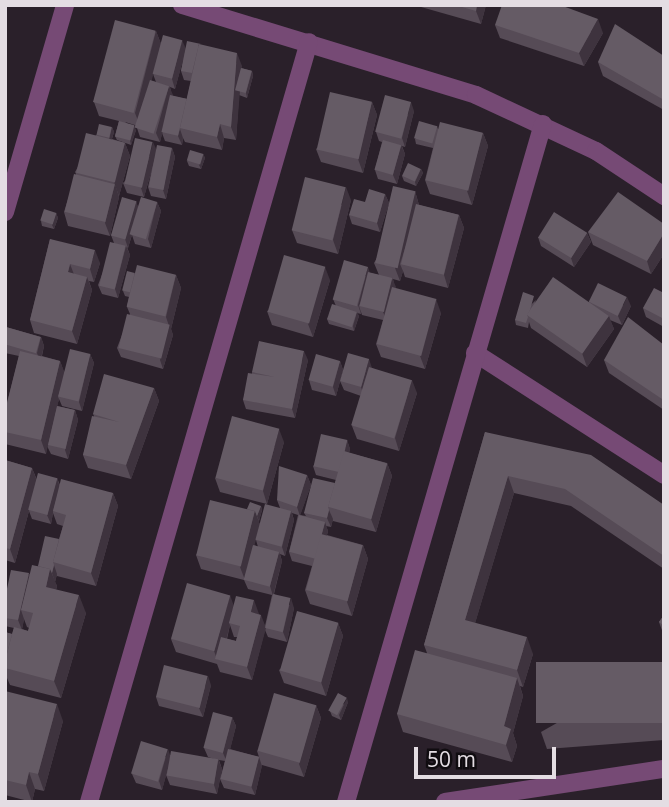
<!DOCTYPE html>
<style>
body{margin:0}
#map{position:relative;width:669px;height:807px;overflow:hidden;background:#2a202a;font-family:"Open Sans",sans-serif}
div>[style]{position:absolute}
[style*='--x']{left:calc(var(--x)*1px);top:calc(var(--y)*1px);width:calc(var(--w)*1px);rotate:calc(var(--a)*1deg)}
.minor>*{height:18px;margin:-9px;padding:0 9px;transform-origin:9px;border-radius:9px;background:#764a75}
.wall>*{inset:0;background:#564b56}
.shaded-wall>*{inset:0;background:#3e333e}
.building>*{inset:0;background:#655b65;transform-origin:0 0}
span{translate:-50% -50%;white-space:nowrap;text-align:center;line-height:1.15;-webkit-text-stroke:5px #100c10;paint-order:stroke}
.frame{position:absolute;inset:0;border:7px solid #e4dde3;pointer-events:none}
.scale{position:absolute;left:414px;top:747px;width:142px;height:32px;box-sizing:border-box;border:4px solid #e4dde3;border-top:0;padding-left:9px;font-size:21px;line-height:24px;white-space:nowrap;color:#e4dde3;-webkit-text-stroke:5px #100c10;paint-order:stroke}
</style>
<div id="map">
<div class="minor">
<div style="--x:182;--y:5;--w:307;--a:17"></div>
<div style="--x:476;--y:95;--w:132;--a:25"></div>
<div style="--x:596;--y:151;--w:82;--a:33.5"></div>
<div style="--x:5;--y:212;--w:216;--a:-73.8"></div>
<div style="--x:475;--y:353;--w:225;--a:32.8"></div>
<div style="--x:89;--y:802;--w:791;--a:-73.86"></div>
<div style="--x:346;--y:802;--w:706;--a:-73.8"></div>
<div style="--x:445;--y:802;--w:221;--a:-8.6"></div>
</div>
<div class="wall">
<div style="clip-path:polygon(414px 5px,486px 5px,481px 24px)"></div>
<div style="clip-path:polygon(495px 25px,603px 33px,584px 66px,500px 38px)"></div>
<div style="clip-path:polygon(evenodd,156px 31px,161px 44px,151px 81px,156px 82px,153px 74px,186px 49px,201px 45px,242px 66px,241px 68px,252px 71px,253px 76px,247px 98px,239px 95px,236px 140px,224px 138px,222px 150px,185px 142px,183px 138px,182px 145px,165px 141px,162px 133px,160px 142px,140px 137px,137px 128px,138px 126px,125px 122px,136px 130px,131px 145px,117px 140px,115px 136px,119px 121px,99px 116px,94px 102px,156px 31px,185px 52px,181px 71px,184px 80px,191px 81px,187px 99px,172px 96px,170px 87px,175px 89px,185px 52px)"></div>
<div style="clip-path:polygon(664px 56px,664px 110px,603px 76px,598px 62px)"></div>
<div style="clip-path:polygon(372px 102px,377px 115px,363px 173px,321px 162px,316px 149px)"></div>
<div style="clip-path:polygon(414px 111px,405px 147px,402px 146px,405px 154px,397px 184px,378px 179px,375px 170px,382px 142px,379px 141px,376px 132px)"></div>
<div style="clip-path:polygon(437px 126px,438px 129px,483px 133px,488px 146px,472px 205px,430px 194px,425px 180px,433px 148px,416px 144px,415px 139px)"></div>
<div style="clip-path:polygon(112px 127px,114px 132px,112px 139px,125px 143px,130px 156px,119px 196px,119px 197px,110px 236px,68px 226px,64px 212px,76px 174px,75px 172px,96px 135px)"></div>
<div style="clip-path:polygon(172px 148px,175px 157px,166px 199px,151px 196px,148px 187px,152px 169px,144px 197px,127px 193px,123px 183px,156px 150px)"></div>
<div style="clip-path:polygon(203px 154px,205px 158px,201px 169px,189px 166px,187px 161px)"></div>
<div style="clip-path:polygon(421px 169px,423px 173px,416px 186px,404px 181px,402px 176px)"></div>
<div style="clip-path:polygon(415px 191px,419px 205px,459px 215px,464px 228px,448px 288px,405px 277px,403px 271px,400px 281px,393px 279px,395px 288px,441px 313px,425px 369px,381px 357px,376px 344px,383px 320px,362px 315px,361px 312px,361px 314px,357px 313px,359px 316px,354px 331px,329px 324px,327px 319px,336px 306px,333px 299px,370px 273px,379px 275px,374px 263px)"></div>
<div style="clip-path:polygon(385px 194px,389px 203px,380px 232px,352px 224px,349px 215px,365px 202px)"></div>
<div style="clip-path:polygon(351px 200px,338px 254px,297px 243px,292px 230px)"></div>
<div style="clip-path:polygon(136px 201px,138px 208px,157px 202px,161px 211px,151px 248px,135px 244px,132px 235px,128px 248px,127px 247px,130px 255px,118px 298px,102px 294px,98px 285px,114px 243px,111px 235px)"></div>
<div style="clip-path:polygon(56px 213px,58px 218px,54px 229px,42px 226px,41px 221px)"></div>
<div style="clip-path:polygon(664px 224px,664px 254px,651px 274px,593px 245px,588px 232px)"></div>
<div style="clip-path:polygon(587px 233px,591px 242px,574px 267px,541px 246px,538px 237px)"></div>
<div style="clip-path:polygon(50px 239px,100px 263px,94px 282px,89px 281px,92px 290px,77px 344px,34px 333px,30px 320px)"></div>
<div style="clip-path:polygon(135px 273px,176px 275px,181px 288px,171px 329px,173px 335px,163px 369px,121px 357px,117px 348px,130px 314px,127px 307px,129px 297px,125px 296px,123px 291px)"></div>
<div style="clip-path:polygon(330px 280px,313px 337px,272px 325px,267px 311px)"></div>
<div style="clip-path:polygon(664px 293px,664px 327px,646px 317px,643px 308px)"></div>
<div style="clip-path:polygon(536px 300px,535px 303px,590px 302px,631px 306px,622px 325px,610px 320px,614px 329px,587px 367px,531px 328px,529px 322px,528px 328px,516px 325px,515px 320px)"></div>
<div style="clip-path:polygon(6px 327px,41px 337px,44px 346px,42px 356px,60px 361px,64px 372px,90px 354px,94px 363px,82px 411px,62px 406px,59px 399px,57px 406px,75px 410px,78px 420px,68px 459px,51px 454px,47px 446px,46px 454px,5px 444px,5px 411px,19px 356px,5px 353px)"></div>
<div style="clip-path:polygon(664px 345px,664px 410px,609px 373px,604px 360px)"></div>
<div style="clip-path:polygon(308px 360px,295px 418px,246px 409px,243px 400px,252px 374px,252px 372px)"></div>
<div style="clip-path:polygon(340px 361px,343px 370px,336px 396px,312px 390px,309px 380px)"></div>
<div style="clip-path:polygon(372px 368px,417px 393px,399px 451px,357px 439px,352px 426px,361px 396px,344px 390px,340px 381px)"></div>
<div style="clip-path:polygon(154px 388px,159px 401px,131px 479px,88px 468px,83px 455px,94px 416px,93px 414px)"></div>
<div style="clip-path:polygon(485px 432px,664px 505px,664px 569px,571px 506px,514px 493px,475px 623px,533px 654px,523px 687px,520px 686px,523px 696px,513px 733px,517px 746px,512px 762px,403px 732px,397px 714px,427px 653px,424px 645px)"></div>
<div style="clip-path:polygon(evenodd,347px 440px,350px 449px,349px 453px,387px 463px,392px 476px,376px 532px,333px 521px,333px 519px,331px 527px,326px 526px,328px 531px,327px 535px,363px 545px,368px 559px,352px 616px,310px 604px,305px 590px,312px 566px,292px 561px,289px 552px,298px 515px,292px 513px,294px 520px,285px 556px,280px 554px,282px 561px,274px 594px,294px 608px,287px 642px,268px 637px,265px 630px,252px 680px,220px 672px,217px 664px,176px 652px,171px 639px,234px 606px,259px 614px,265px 626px,272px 595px,248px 589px,244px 580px,201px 569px,196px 555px,247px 509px,261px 506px,262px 510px,259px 521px,258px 520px,260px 525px,254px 545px,258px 547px,256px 540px,280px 508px,277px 500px,307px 475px,311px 485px,300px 515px,306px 516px,304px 513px,335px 483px,336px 480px,316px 475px,313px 466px,347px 440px,230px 625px,234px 637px,237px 637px,236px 641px,227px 639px,230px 625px)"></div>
<div style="clip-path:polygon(284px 442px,267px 504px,220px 492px,215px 478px)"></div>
<div style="clip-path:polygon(evenodd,5px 460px,32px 468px,37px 480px,57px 478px,60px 485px,113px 493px,118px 506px,96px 586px,57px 576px,57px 574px,55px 582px,57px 586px,56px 590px,86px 613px,61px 698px,10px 685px,7px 678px,5px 683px,5px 632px,12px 634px,14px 628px,5px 626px,5px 598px,38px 566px,59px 539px,63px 526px,57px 524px,53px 513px,51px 524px,32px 519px,29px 511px,15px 563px,5px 560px,5px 460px,24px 619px,27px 627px,29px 628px,28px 631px,22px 629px,24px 619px)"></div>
<div style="clip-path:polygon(664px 615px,664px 636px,659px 622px)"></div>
<div style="clip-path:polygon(338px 623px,343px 636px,326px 696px,284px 683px,279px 670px)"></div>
<div style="clip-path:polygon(664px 662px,664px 740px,547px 749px,541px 732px)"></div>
<div style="clip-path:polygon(211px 685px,203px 717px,159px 706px,156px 697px)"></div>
<div style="clip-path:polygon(5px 691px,63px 721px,44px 791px,35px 789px,32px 802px,5px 795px)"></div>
<div style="clip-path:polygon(348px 702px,341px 720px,332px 716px,330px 711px)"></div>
<div style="clip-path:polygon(316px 705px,321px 718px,304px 777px,262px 765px,255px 795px,224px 788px,220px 779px,225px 761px,219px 760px,222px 769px,217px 794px,170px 785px,166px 775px,162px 790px,136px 783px,132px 774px,170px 755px,214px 759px,208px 757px,204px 748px,232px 717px,236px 726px,230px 749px,259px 757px,257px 751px)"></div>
</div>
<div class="shaded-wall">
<div style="clip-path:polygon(477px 5px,486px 5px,481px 24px,476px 11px)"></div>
<div style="clip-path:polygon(598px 19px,603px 33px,584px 66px,579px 53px)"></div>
<div style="clip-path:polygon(156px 31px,161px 44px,140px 126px,135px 113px)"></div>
<div style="clip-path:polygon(182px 40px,186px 49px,175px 89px,172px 79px)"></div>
<div style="clip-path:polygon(237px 53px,242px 66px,236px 140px,231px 127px)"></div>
<div style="clip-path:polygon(252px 71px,253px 76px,247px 98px,246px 93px)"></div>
<div style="clip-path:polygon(169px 86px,173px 95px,160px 142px,156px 133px)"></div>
<div style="clip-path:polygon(372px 102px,377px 115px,363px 173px,358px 159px)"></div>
<div style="clip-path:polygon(411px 102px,414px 111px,405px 147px,402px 138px)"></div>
<div style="clip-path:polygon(220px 124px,224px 138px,222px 150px,217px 137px)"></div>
<div style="clip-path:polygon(134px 125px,136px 130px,131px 145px,130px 140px)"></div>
<div style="clip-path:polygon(112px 127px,114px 132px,110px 145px,109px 140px)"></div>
<div style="clip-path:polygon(180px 129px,183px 138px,182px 145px,178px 136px)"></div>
<div style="clip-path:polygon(483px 133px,488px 146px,472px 205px,467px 191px)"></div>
<div style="clip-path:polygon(153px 142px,157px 151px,144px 197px,141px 188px)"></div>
<div style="clip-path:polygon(125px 143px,130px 156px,119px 196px,114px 182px)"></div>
<div style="clip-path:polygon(401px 145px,405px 154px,397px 184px,393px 175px)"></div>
<div style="clip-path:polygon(172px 148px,175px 157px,166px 199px,163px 190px)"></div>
<div style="clip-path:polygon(203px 154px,205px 158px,201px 169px,199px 165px)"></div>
<div style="clip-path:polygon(421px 169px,423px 173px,416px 186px,415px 182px)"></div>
<div style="clip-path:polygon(115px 184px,119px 197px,110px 236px,105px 223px)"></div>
<div style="clip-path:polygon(346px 187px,351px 200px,338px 254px,333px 240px)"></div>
<div style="clip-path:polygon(415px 191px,419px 205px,400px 264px,403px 271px,400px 281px,395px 268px)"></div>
<div style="clip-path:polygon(385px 194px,389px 203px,380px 232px,377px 223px)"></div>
<div style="clip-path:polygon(136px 201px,139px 210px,128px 248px,125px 239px)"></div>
<div style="clip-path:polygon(157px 202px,161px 211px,151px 248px,148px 239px)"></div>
<div style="clip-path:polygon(56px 213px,58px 218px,54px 229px,52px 225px)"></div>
<div style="clip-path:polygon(459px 215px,464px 228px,448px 288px,444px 275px)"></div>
<div style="clip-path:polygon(587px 233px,591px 242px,574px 267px,571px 258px)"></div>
<div style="clip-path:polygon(664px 233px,664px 254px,651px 274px,647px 261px)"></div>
<div style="clip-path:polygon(126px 246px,130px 255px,118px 298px,115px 289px)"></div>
<div style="clip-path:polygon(95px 250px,100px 263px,94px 282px,90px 269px)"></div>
<div style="clip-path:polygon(70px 264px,75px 277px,68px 272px)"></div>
<div style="clip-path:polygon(325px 267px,330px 280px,313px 337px,308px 324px)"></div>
<div style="clip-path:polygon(368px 267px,371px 276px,359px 306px,361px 312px,361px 314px,358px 305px)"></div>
<div style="clip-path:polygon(176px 275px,181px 288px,171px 329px,173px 335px,163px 369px,160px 360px,169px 326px,166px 317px)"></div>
<div style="clip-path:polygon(87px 277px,92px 290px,77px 344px,72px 331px)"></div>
<div style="clip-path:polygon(392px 278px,396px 287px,387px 321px,383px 312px)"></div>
<div style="clip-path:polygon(627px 297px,631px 306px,622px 325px,618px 316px)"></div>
<div style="clip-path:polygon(436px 299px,441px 313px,425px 369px,420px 356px)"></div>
<div style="clip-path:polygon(357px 312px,359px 316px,354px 331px,353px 326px)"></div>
<div style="clip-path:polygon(609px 316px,614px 329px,587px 367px,582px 353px)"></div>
<div style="clip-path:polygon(41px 337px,44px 346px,40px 362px,37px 353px)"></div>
<div style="clip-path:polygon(304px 351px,308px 360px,295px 418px,292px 409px)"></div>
<div style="clip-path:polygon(90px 354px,94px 363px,82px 411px,79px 402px)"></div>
<div style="clip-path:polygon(369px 359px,372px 368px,364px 396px,361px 387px)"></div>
<div style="clip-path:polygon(60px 361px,65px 374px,58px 397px,59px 399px,46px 454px,41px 440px)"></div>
<div style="clip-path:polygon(340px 361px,343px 370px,336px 396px,333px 387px)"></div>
<div style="clip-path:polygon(412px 380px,417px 393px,399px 451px,395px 438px)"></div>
<div style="clip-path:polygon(154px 388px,159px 401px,131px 479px,126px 465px)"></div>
<div style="clip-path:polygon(75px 410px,78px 420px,68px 459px,65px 450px)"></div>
<div style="clip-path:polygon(279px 429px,284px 442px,267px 504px,263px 491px)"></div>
<div style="clip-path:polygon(347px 440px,350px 449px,341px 482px,338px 472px)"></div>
<div style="clip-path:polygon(387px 463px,392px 476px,376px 532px,371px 519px)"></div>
<div style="clip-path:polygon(32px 468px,37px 481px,15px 563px,10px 549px)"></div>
<div style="clip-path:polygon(307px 475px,311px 485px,300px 516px,297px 507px)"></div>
<div style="clip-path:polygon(508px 476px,514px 493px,471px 637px,465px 620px)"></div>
<div style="clip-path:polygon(57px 478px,60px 487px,53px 511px,53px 513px,51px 524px,47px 515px)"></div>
<div style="clip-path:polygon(113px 493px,118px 506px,96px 586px,91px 573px)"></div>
<div style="clip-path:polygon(261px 506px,262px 510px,259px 521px,257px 516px)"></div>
<div style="clip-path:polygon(329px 510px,333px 519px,331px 527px,327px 518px)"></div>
<div style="clip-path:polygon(255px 511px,260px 525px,245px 580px,240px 567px)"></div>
<div style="clip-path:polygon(291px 511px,294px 520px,285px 556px,282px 547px)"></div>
<div style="clip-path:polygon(325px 522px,328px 531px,318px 568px,315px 559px)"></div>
<div style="clip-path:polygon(363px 545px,368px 559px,352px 616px,347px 602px)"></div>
<div style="clip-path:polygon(279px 552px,282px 561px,273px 596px,270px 586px)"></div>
<div style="clip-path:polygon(54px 565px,57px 574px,55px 582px,52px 573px)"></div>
<div style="clip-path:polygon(50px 569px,57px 586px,52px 604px,46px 587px)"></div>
<div style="clip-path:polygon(29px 573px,32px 582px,21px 610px,24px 619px,22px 630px,18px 620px)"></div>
<div style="clip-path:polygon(79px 595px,86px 613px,61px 698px,54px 681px)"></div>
<div style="clip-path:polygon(230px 595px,235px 609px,229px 623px,230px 625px,221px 660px,217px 659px,214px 651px)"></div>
<div style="clip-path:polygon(291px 598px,294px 608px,287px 642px,283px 632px)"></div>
<div style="clip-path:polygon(254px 600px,259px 614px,256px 625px,251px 612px)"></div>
<div style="clip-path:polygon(261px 615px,266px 628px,252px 680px,247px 667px)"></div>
<div style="clip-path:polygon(338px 623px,343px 636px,326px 696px,321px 682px)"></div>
<div style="clip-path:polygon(527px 637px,533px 654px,523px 687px,517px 670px)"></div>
<div style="clip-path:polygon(208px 676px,211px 685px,203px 717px,199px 708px)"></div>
<div style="clip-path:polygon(517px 678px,523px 696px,513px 733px,517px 746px,512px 762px,506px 745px,504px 726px)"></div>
<div style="clip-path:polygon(347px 698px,348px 702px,341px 720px,339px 715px)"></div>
<div style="clip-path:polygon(57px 704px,63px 721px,44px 791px,38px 774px)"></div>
<div style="clip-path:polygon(316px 705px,321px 718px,304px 777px,299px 764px)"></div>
<div style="clip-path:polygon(232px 717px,236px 726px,227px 762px,223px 753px)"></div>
<div style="clip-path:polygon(168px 749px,171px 758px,162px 790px,159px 781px)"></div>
<div style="clip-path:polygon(259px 757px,262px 766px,255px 795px,251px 786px)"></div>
<div style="clip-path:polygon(218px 759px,222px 769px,217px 794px,214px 785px)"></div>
<div style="clip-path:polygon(29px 772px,35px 789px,32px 802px,26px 785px)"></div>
</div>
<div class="building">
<div style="clip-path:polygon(455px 5px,477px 5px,476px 11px)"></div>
<div style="clip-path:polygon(502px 5px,560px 5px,598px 19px,579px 53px,495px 25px)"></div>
<div style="left:115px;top:20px;width:42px;height:85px;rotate:15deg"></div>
<div style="clip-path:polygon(615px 24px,664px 56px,664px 100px,598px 62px)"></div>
<div style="left:163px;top:35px;width:20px;height:40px;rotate:15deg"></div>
<div style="clip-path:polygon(187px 41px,201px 44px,199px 44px,192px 73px,181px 71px)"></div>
<div style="clip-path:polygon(199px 44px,237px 53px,231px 127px,220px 124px,217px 137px,180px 128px)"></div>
<div style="left:241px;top:68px;width:11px;height:23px;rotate:15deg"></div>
<div style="left:150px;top:80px;width:20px;height:50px;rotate:18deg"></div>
<div style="left:330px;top:92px;width:43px;height:59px;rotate:13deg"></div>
<div style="left:170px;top:95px;width:17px;height:38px;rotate:13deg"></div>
<div style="left:385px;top:95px;width:27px;height:38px;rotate:15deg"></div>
<div style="left:119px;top:121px;width:16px;height:16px;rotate:15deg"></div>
<div style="left:419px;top:121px;width:19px;height:18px;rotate:16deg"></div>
<div style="left:440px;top:122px;width:44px;height:60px;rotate:14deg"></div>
<div style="left:99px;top:124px;width:13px;height:11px;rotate:13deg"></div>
<div style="left:86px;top:133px;width:40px;height:41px;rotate:14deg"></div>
<div style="left:135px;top:138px;width:18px;height:47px;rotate:13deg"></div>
<div style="left:383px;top:140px;width:19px;height:31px;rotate:16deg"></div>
<div style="left:157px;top:145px;width:15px;height:43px;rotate:11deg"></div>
<div style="left:190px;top:150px;width:14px;height:11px;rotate:17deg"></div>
<div style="left:408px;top:163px;width:14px;height:14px;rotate:25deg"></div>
<div style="left:74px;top:174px;width:42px;height:39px;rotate:14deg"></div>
<div style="left:305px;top:177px;width:42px;height:55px;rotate:14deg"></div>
<div style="left:393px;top:186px;width:23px;height:79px;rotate:13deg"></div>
<div style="clip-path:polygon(369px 189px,385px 194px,377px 223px,349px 215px,354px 199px,365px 202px)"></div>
<div style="clip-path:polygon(618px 192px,664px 224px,664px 233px,647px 261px,588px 232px)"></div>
<div style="left:122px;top:197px;width:15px;height:40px;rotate:16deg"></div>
<div style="left:141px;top:197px;width:17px;height:39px;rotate:17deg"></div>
<div style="left:416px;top:204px;width:44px;height:62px;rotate:14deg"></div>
<div style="left:44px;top:209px;width:13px;height:12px;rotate:18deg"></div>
<div style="left:554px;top:212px;width:39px;height:30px;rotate:32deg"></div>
<div style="clip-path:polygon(50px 239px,95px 250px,90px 269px,70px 264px,68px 272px,87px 277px,72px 331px,30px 320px)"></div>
<div style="left:110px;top:242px;width:16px;height:45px;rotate:14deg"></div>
<div style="left:284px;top:255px;width:43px;height:59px;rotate:16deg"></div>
<div style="left:344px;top:260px;width:25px;height:41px;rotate:16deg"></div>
<div style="left:137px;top:265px;width:40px;height:43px;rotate:14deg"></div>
<div style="left:127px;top:271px;width:8px;height:20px;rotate:14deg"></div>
<div style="left:368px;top:272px;width:25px;height:35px;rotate:14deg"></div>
<div style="left:553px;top:277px;width:68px;height:46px;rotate:35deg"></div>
<div style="left:598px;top:283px;width:32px;height:21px;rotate:26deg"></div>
<div style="left:392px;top:287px;width:46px;height:59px;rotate:15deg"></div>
<div style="clip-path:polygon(654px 288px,664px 293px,664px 319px,643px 308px)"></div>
<div style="clip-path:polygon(523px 292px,534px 296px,530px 310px,527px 315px,528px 317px,526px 323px,515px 320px)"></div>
<div style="left:332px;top:304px;width:26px;height:16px;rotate:18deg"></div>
<div style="left:127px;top:314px;width:44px;height:35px;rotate:14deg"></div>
<div style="clip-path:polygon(628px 317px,664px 345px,664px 396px,662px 399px,604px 360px)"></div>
<div style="left:6px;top:327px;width:36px;height:17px;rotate:16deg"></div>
<div style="clip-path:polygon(259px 341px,304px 351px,292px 409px,243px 400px,248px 373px,275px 377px,252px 372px)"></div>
<div style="left:70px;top:349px;width:21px;height:49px;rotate:14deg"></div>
<div style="clip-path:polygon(20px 351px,60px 361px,41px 440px,5px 432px,5px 411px)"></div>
<div style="left:348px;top:353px;width:22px;height:29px;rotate:16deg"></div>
<div style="left:316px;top:354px;width:25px;height:27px;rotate:16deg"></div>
<div style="left:369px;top:367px;width:45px;height:61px;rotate:17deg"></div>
<div style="clip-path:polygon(104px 374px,154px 388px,126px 465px,83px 455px,92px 416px,119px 422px,93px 414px)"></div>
<div style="left:57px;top:406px;width:18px;height:40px;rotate:13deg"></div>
<div style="left:232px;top:416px;width:49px;height:64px;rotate:15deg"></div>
<div style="clip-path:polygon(485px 432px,591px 455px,664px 505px,664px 556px,565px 489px,508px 476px,465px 620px,527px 637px,517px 670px,424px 645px)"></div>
<div style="left:321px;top:434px;width:27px;height:33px;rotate:13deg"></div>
<div style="left:344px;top:451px;width:45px;height:58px;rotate:16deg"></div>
<div style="clip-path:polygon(5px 460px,32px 468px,10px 549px,5px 548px)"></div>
<div style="clip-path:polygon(279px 466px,307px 475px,297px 507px,277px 500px)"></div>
<div style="left:38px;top:473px;width:20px;height:38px;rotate:15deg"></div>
<div style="clip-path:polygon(313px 478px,335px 483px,328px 507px,329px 510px,327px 518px,304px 513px)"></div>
<div style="clip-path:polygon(61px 479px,113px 493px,91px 573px,53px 562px,66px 515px,53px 511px)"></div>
<div style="left:210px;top:500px;width:46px;height:57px;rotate:14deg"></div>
<div style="clip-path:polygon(250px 502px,261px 506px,257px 516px,255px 511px,247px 509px)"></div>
<div style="left:265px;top:504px;width:27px;height:37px;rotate:15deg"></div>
<div style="left:299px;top:515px;width:27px;height:38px;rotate:15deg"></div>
<div style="left:321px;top:534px;width:43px;height:58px;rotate:15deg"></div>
<div style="clip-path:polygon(45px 536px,59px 539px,53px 562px,54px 565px,52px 573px,50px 569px,38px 566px)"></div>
<div style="left:253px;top:545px;width:27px;height:36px;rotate:15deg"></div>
<div style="clip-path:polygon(32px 565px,50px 569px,46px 587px,79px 595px,54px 681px,5px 668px,5px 661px,14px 627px,28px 631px,33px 613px,21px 610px)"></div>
<div style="clip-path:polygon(11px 570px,29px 573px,18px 620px,5px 618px,5px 598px)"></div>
<div style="left:187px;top:583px;width:45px;height:58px;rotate:16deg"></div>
<div style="left:273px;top:594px;width:18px;height:35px;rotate:13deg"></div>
<div style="clip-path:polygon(236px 596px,254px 600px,251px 612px,261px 615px,247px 667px,215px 659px,221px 637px,236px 641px,240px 626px,229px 623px)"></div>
<div style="left:297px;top:611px;width:43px;height:62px;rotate:16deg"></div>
<div style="clip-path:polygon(664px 615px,664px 626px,659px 622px)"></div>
<div style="clip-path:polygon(5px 632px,12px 634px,5px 661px)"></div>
<div style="clip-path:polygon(415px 650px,517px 678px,504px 726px,511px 729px,506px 745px,397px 714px)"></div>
<div style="left:664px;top:662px;width:61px;height:128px;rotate:90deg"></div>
<div style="left:164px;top:665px;width:45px;height:33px;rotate:14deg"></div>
<div style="clip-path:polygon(5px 691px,57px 704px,38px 774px,29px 772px,26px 785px,5px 780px)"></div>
<div style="left:274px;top:693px;width:44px;height:60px;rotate:16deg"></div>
<div style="left:338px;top:693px;width:10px;height:20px;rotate:29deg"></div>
<div style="left:213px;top:712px;width:20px;height:37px;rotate:15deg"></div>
<div style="left:141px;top:741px;width:28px;height:34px;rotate:17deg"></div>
<div style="left:228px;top:749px;width:32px;height:31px;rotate:14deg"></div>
<div style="left:171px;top:751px;width:48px;height:25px;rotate:10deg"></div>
</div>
<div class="frame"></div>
<div class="scale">50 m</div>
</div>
